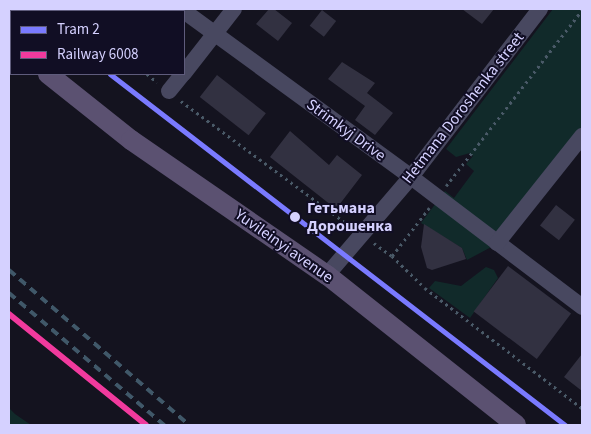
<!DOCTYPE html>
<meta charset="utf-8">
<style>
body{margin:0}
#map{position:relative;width:591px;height:434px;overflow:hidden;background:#14131f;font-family:"Source Sans 3",sans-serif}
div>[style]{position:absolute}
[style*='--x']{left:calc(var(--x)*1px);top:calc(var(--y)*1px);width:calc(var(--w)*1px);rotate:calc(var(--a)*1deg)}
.green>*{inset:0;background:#112a2a}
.building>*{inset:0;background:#323141;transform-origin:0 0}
.path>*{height:2.5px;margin-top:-1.25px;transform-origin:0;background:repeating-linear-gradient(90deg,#4a5a68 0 2.5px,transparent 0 6.5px)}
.minor>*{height:16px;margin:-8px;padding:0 8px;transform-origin:8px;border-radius:8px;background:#484860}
.major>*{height:20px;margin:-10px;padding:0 10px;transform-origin:10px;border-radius:10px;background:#5b5171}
.rail>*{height:4px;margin-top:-2px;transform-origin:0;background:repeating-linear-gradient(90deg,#405869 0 8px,transparent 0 14px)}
.rail-1>*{height:6px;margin:-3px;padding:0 3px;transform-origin:3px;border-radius:3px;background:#f13a9d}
.tram-1>*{height:5px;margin:-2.5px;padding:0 2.5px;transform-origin:2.5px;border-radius:2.5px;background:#7a7aff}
.dots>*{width:14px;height:14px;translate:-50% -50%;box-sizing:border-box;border:2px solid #110e24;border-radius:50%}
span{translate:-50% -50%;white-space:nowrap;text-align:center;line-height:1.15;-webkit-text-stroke:4px #110e24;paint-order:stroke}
.street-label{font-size:16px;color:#d5d1ff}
.stop-label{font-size:16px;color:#d5d1ff;font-weight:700}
.left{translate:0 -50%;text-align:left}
.frame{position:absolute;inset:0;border:10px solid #d5d1ff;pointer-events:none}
.legend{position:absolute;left:10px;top:10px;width:175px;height:65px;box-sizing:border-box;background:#110e24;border:1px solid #5f5c7c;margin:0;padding:6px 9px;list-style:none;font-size:15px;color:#d5d1ff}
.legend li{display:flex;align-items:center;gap:10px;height:25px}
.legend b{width:25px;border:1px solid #5f5c7c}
</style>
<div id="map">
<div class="green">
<div style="clip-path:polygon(553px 9px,582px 9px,582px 130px,495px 245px,467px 260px,462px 248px,421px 223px,445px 191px,454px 198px,474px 171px,466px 164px,473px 156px,470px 153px,456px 157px,446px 149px)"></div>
<div style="clip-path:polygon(486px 267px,494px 270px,498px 278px,470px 318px,429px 288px,435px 281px,461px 286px)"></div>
<div style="clip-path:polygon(9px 408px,15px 414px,31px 425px,9px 425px)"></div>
</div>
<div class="building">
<div style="clip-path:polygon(269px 9px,274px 9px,292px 23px,278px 41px,256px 24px)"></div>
<div style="clip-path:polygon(462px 9px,494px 9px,482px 24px)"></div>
<div style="left:322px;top:10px;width:18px;height:20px;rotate:38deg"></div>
<div style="clip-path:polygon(342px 62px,375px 83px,367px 93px,393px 113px,375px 135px,355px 120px,365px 106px,328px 79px)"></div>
<div style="left:217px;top:75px;width:62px;height:28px;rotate:38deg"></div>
<div style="clip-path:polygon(290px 131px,329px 165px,337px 155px,362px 175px,336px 209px,270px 157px)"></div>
<div style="left:556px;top:205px;width:24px;height:26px;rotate:38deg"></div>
<div style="clip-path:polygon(424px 224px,462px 248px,466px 259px,432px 270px,427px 268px,421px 247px)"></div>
<div style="left:508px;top:266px;width:79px;height:57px;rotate:37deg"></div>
<div style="clip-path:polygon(582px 354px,582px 391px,564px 377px)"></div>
</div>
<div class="path">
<div style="--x:64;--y:9;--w:4;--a:34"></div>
<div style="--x:147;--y:74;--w:13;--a:39"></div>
<div style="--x:181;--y:101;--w:210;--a:36.5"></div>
<div style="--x:446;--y:186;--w:222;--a:-52.3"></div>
<div style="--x:374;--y:243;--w:22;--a:36"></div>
<div style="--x:392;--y:256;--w:61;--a:-52.4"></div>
<div style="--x:392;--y:256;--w:46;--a:44.1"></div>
<div style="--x:425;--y:288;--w:198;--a:37.4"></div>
</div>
<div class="minor">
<div style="--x:181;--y:9;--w:285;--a:36.1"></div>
<div style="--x:411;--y:177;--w:215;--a:37.2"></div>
<div style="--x:184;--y:73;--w:81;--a:-52"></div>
<div style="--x:169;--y:91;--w:22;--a:-51"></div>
<div style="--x:497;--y:243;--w:137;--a:-51.5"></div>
<div style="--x:327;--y:275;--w:129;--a:-49.4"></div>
<div style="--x:411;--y:177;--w:212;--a:-52.5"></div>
</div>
<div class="major">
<div style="--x:9;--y:43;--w:3;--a:45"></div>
<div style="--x:48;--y:74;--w:106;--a:38.5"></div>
<div style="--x:131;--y:140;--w:238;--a:34.6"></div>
<div style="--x:327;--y:275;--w:241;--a:38.4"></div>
</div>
<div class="rail">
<div style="--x:9;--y:270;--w:238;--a:40.7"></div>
<div style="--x:9;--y:293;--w:204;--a:40.4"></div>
</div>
<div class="rail-1">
<div style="--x:9;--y:314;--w:176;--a:39"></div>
</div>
<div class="tram-1">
<div style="--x:110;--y:74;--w:575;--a:37.65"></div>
</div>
<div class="dots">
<div style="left:295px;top:217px;background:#d5d1ff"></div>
</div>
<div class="street-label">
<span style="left:463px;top:108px;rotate:-52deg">Hetmana Doroshenka street</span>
<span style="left:346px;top:130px;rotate:36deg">Strimkyj Drive</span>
<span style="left:284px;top:246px;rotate:35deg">Yuvileinyi avenue</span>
</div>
<div class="stop-label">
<span class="left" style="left:307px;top:217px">Гетьмана<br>Дорошенка</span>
</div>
<div class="frame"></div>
<ul class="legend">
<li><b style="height:6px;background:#7a7aff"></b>Tram 2</li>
<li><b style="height:6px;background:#f13a9d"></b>Railway 6008</li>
</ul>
</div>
